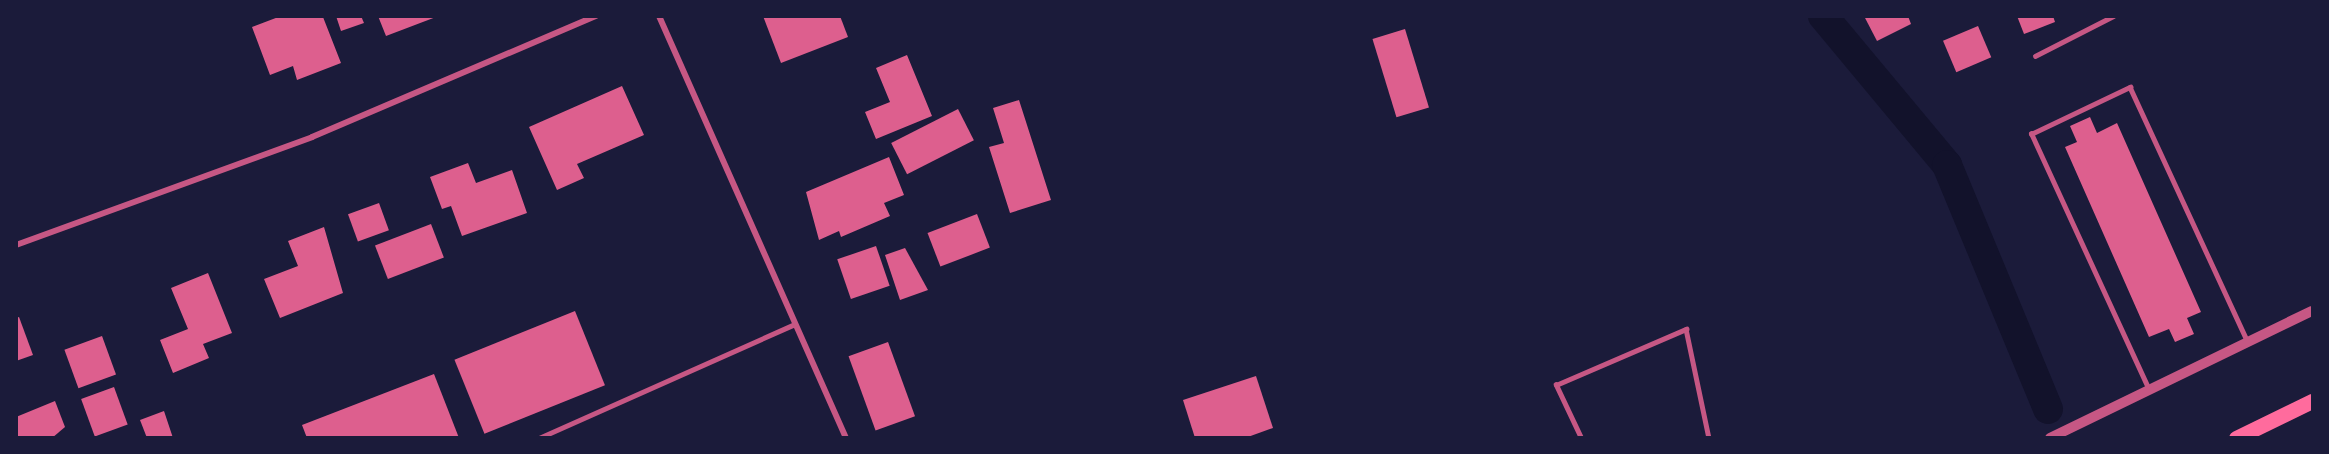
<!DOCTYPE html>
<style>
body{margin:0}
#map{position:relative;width:2329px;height:454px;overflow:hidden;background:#1b1b3a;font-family:"DejaVu Sans",sans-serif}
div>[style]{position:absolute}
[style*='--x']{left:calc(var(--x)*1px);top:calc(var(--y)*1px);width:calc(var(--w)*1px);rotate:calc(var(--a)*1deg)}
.canal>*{height:30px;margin:-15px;padding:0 15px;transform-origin:15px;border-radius:15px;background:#12122b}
.building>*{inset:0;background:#dd5f8e;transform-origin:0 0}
.service>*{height:4.5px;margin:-2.25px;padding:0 2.25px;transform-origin:2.25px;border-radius:2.25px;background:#c65784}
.minor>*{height:6px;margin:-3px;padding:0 3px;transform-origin:3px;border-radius:3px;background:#c65784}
.tertiary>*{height:10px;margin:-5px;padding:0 5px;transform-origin:5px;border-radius:5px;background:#c65784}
.primary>*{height:15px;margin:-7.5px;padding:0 7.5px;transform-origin:7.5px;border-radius:7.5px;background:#ff6b9d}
span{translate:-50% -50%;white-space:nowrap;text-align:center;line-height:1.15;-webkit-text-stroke:5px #1b1b3a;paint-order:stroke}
.frame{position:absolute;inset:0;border:18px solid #1b1b3a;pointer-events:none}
</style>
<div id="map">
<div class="canal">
<div style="--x:1823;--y:16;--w:194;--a:50.2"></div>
<div style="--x:1947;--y:165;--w:264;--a:67.5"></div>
</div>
<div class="building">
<div style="clip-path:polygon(281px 16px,323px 17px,341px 63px,297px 80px,293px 66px,270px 75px,252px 27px)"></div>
<div style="clip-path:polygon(336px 16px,361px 16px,364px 23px,341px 31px)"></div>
<div style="clip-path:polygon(378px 16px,436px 16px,436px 17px,386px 36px)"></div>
<div style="clip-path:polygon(763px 16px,840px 16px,848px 37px,781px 63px)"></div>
<div style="clip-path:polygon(1864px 16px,1908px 16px,1911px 24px,1877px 41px)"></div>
<div style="clip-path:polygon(2017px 16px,2053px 16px,2055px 22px,2024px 34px)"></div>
<div style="left:1978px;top:26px;width:34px;height:38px;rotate:67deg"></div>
<div style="left:1405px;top:29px;width:82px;height:34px;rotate:73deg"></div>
<div style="clip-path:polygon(907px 55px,932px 116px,876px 139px,865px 112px,890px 102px,876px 68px)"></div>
<div style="clip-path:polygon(622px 86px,644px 135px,577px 164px,584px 178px,557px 190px,529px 127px)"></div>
<div style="clip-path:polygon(1019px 100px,1051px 200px,1010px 213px,989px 147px,1004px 143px,993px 108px)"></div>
<div style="left:958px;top:109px;width:35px;height:75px;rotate:63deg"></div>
<div style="clip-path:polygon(2090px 117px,2097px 133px,2117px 123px,2201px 312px,2187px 318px,2194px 334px,2175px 342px,2169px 329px,2149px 337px,2065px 147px,2077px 142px,2070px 126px)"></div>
<div style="clip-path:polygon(889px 157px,904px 195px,884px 203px,890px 216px,841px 237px,839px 231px,819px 240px,806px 192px)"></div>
<div style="clip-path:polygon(468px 163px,476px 183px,512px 170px,527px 213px,462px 236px,451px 206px,442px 209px,430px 177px)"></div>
<div style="left:379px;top:203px;width:29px;height:33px;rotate:70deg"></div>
<div style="left:977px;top:214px;width:36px;height:53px;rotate:69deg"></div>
<div style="left:431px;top:224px;width:36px;height:60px;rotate:69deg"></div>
<div style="clip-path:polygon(324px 227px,343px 293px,280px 318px,264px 279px,298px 266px,288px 241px)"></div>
<div style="left:876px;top:246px;width:42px;height:41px;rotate:71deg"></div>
<div style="clip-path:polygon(905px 248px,928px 290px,900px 300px,885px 255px)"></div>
<div style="clip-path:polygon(208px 273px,232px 333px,203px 344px,209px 358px,173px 373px,160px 340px,188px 329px,171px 288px)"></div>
<div style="left:575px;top:311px;width:80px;height:130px;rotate:68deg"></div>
<div style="clip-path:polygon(19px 317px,33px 355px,16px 361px,16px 318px)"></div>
<div style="left:102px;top:336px;width:41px;height:40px;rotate:70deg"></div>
<div style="left:888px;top:342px;width:79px;height:42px;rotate:70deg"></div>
<div style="clip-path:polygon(434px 374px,459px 438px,307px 438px,302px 425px)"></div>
<div style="clip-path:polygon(1256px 376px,1273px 428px,1245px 438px,1195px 438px,1183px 400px)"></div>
<div style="left:114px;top:387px;width:40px;height:35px;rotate:70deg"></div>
<div style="clip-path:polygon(55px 401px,65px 427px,52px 438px,16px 438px,16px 417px)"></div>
<div style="clip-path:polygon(164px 411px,173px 438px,147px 438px,140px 420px)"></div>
</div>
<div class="service">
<div style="--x:2035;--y:56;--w:88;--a:-27.1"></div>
<div style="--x:2149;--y:390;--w:282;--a:-114.7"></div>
<div style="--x:2031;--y:134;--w:110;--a:-25.4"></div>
<div style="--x:2130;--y:87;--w:281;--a:65.2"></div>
<div style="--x:539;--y:438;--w:280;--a:-24"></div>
<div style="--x:1581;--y:438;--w:59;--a:-115.3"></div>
<div style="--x:1556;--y:385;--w:142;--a:-23.3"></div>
<div style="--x:1686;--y:329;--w:111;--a:78.1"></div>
</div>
<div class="minor">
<div style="--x:659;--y:16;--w:462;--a:66.1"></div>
<div style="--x:16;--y:245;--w:315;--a:-20"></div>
<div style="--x:312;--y:137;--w:309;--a:-23.1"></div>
</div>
<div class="tertiary">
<div style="--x:2050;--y:438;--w:291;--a:-25.9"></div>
</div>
<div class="primary">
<div style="--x:2236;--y:438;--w:85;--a:-26"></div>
</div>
<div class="frame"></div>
</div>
